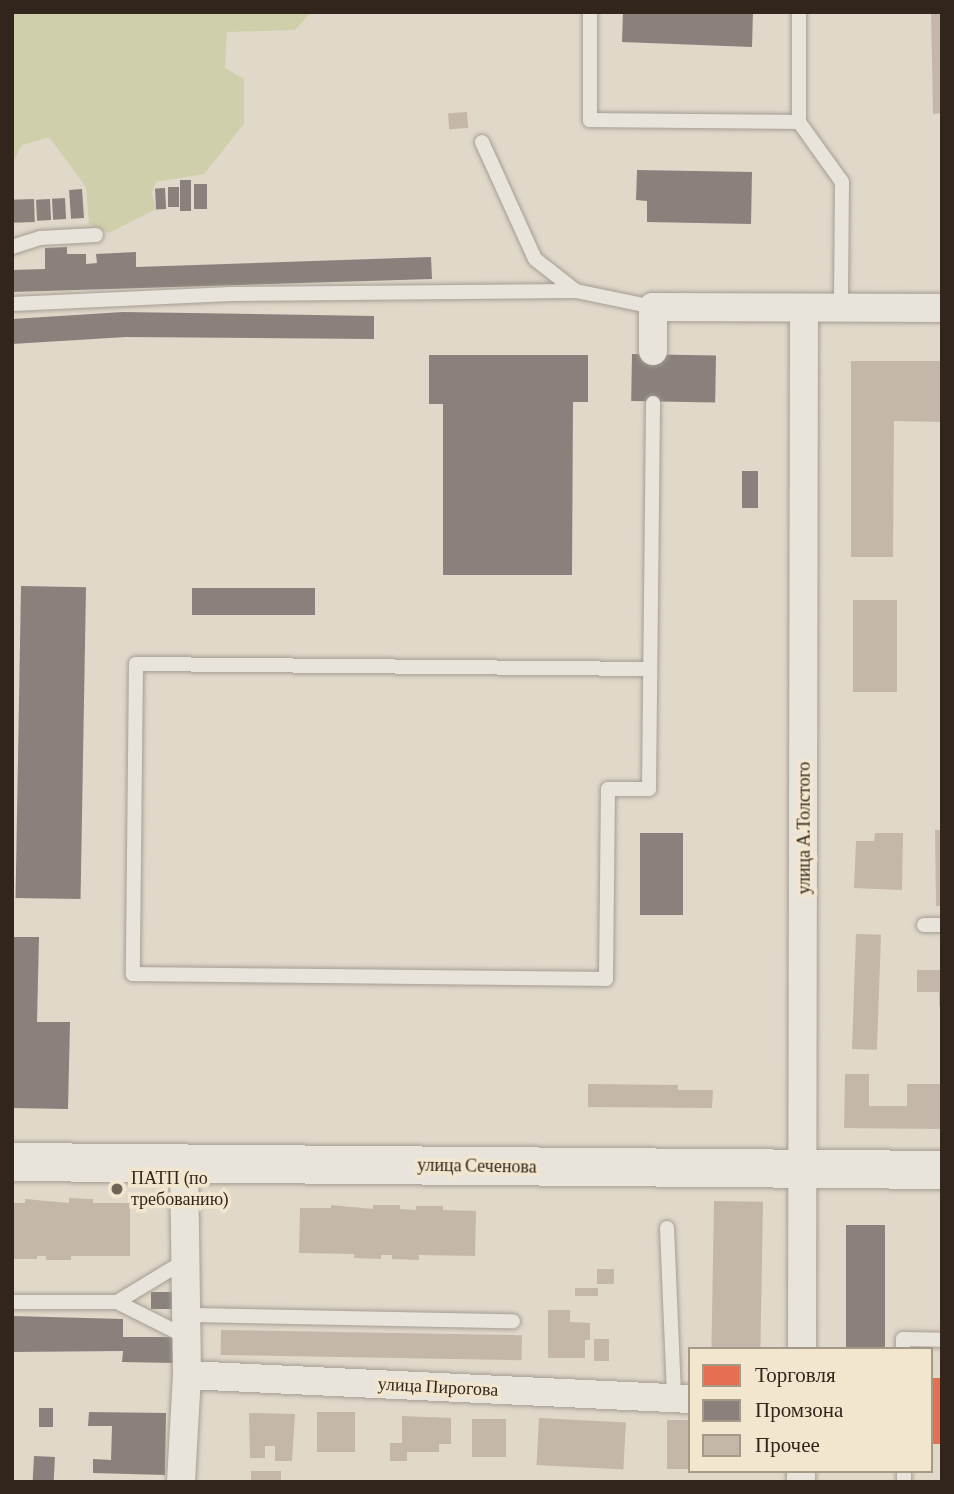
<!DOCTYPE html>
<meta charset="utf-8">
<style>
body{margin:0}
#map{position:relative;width:954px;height:1494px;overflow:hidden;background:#e0d8c9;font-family:"Crimson Pro",serif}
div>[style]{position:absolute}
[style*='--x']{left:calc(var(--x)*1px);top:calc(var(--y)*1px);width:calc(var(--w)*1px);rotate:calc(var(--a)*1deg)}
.green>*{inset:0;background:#d0cfac}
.shops>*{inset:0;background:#e76f51;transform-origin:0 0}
.industry>*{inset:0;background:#8a817c;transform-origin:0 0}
.building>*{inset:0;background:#c4b7aa;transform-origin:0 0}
.roads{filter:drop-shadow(0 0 2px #a59d93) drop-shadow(0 0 2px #a59d93)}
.lane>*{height:14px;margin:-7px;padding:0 7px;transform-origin:7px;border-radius:7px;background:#e8e4db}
.street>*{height:28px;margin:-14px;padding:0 14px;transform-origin:14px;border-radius:14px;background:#e8e4db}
.secondary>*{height:38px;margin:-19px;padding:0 19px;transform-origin:19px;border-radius:19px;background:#e8e4db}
.dots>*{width:19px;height:19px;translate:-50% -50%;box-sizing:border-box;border:4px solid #f2e6ce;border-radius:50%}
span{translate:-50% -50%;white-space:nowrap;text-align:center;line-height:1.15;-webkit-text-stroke:7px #f2e6ce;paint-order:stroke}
.street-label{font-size:18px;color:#32261c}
.poi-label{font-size:18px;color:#32261c}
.left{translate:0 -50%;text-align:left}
.frame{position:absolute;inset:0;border:14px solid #32261c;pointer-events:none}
.legend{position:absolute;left:688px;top:1347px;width:245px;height:126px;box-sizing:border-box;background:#f2e6ce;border:2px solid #a59987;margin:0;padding:9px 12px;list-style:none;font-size:21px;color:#32261c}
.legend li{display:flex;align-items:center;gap:14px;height:35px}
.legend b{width:35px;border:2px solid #a59987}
</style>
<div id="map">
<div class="green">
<div style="clip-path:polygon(12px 12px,311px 12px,295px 30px,227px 32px,225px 68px,244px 79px,244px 124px,204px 174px,156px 182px,152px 193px,156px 209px,109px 233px,89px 224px,86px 187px,49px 137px,22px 145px,12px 164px)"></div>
</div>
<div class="shops">
<div style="left:931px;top:1378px;width:11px;height:66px"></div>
</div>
<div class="industry">
<div style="clip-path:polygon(623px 12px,753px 12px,752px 47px,622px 42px)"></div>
<div style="clip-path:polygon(637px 170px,752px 172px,751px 224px,647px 222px,647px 201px,636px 200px)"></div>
<div style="left:180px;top:180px;width:11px;height:31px"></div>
<div style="left:194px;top:184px;width:13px;height:25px"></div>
<div style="left:179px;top:187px;width:20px;height:11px;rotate:90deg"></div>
<div style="left:165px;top:188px;width:21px;height:10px;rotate:87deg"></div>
<div style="left:82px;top:189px;width:29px;height:13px;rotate:86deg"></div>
<div style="left:65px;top:198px;width:21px;height:13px;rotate:87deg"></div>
<div style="left:34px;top:199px;width:23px;height:22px;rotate:88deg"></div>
<div style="left:50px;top:199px;width:21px;height:14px;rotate:87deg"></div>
<div style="clip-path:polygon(67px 247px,67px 254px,86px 254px,86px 264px,97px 263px,96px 254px,136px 252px,136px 267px,431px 257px,432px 279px,12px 292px,12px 270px,45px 269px,45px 248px)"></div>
<div style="clip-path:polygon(123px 312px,374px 316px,374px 339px,126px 337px,12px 344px,12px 319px)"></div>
<div style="left:632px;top:354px;width:84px;height:47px;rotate:1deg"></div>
<div style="clip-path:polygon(429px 355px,588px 355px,588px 402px,573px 402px,572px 575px,443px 575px,443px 404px,429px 404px)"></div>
<div style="left:742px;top:471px;width:16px;height:37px"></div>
<div style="left:21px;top:586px;width:65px;height:312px;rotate:1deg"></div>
<div style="left:192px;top:588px;width:123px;height:27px"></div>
<div style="left:640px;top:833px;width:43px;height:82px"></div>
<div style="clip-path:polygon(12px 937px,39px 937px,37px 1022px,70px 1022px,68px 1109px,12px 1108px)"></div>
<div style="left:846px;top:1225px;width:39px;height:124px"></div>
<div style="left:151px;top:1292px;width:21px;height:17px"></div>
<div style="clip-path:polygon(12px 1316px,123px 1319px,123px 1337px,175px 1337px,175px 1363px,122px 1362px,123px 1351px,12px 1352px)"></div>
<div style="left:39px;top:1408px;width:14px;height:19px"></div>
<div style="clip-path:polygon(89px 1412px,166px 1413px,165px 1475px,93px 1473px,93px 1459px,111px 1460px,112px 1426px,88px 1426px)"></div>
<div style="left:34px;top:1456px;width:21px;height:26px;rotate:3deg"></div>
</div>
<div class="building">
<div style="clip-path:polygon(931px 12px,942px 12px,942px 113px,933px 114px)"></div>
<div style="left:467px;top:112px;width:16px;height:19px;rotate:86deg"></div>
<div style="clip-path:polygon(851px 361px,942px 361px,942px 422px,894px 421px,893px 557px,851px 557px)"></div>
<div style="left:853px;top:600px;width:44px;height:92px"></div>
<div style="clip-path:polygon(935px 830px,942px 830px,942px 906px,936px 906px)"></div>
<div style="clip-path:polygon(875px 833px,903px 833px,902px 890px,854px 888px,856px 841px,874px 841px)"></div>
<div style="left:856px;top:934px;width:25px;height:115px;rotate:2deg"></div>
<div style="clip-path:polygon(917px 970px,942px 970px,942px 1006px,939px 1006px,939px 992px,917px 992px)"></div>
<div style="clip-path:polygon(845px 1074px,869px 1074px,869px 1106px,907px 1106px,907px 1084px,942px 1084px,942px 1129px,844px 1128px)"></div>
<div style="clip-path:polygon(588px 1084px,678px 1085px,678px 1090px,713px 1090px,712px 1108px,588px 1107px)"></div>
<div style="clip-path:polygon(69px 1198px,93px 1199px,93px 1203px,130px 1203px,130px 1256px,71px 1256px,71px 1260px,46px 1260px,46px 1256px,37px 1256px,37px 1259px,13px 1259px,12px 1203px,25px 1203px,25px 1199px,69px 1203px)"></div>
<div style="left:714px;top:1201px;width:49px;height:148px;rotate:1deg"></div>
<div style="clip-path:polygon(331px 1205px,373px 1209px,373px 1205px,400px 1205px,400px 1209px,416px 1210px,416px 1206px,443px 1206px,443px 1210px,476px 1211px,475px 1256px,419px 1255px,419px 1260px,392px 1259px,392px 1255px,381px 1255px,381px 1259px,354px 1258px,354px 1254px,299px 1253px,300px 1208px,331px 1208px)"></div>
<div style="left:597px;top:1269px;width:17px;height:15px"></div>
<div style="left:575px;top:1288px;width:23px;height:8px"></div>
<div style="clip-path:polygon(548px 1310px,570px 1310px,570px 1322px,590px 1323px,590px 1340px,585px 1340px,585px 1358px,548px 1358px)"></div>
<div style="left:221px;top:1330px;width:301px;height:25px;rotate:1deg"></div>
<div style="left:594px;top:1339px;width:15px;height:22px"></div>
<div style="left:317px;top:1412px;width:38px;height:40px"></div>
<div style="clip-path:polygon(249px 1413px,295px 1414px,292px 1461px,275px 1461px,275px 1446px,265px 1446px,265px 1458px,250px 1458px)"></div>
<div style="clip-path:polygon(402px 1416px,451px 1418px,451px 1444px,439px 1444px,439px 1452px,407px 1452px,407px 1461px,390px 1461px,390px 1443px,402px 1443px)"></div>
<div style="left:539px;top:1418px;width:87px;height:47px;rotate:3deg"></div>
<div style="left:506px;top:1419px;width:38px;height:34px;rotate:90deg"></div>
<div style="left:667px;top:1420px;width:23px;height:49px"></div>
<div style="left:251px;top:1471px;width:30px;height:10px"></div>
</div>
<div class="roads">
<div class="lane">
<div style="--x:590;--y:12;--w:108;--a:90"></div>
<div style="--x:590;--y:120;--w:209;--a:0.5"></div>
<div style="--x:799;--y:12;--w:110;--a:90"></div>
<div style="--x:799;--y:122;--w:74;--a:54.4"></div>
<div style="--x:842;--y:182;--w:126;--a:90.5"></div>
<div style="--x:482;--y:142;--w:128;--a:65.6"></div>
<div style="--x:535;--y:259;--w:52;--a:38"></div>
<div style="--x:12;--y:247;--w:29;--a:-18"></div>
<div style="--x:40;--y:238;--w:56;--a:-3.1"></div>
<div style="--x:12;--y:304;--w:219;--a:-2.6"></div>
<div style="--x:231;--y:294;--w:345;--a:-0.5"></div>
<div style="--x:576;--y:291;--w:79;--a:11.7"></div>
<div style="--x:650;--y:669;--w:514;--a:-179.44"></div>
<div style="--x:136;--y:664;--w:310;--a:90.6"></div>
<div style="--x:133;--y:974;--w:473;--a:0.6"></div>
<div style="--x:606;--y:979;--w:190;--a:-89.4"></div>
<div style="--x:608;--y:789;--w:41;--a:0"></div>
<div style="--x:649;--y:789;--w:386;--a:-89.4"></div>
<div style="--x:924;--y:925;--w:18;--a:0"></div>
<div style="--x:667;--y:1228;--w:170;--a:87.6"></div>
<div style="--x:12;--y:1302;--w:105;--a:0"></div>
<div style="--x:117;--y:1302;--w:81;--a:-31.3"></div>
<div style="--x:117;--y:1302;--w:78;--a:26.6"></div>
<div style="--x:187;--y:1315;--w:326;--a:1.1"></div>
<div style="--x:903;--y:1349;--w:10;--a:-90"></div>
<div style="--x:903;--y:1339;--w:39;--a:1"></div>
<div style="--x:904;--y:1471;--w:11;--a:90"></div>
</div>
<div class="street">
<div style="--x:653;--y:351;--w:44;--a:-90"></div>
<div style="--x:653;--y:307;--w:289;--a:0.2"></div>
<div style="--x:802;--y:1349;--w:1041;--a:-89.89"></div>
<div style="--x:187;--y:1375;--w:504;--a:2.73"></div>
<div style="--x:181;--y:1482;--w:107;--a:-86.8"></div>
<div style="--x:187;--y:1375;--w:212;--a:-90.8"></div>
<div style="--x:801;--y:1482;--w:11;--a:-90"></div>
</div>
<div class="secondary">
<div style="--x:12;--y:1162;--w:930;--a:0.49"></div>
</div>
</div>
<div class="dots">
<div style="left:117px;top:1189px;background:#6f6459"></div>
</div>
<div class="street-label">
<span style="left:804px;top:828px;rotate:-90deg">улица А.Толстого</span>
<span style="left:477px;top:1166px;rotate:1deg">улица Сеченова</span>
<span style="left:438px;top:1387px;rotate:3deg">улица Пирогова</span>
</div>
<div class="poi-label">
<span class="left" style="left:131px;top:1189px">ПАТП (по<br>требованию)</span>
</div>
<div class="frame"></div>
<ul class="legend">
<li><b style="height:19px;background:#e76f51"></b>Торговля</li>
<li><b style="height:19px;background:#8a817c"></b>Промзона</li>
<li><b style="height:19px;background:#c4b7aa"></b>Прочее</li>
</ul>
</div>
